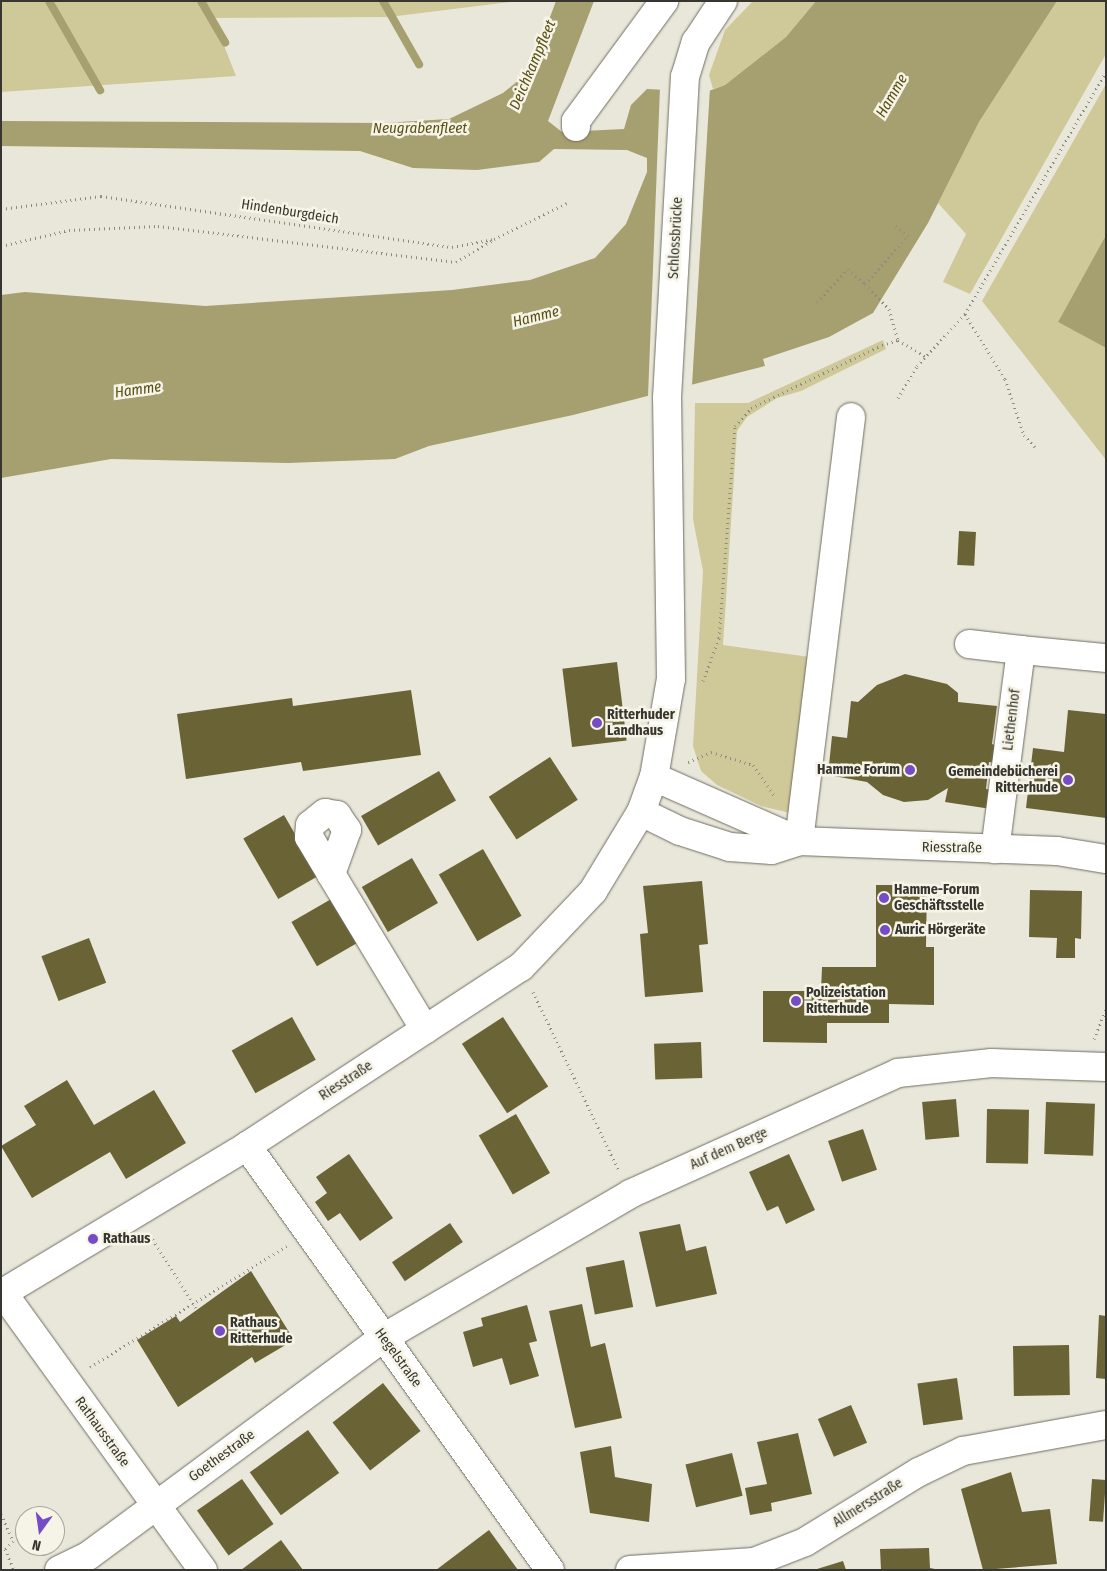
<!DOCTYPE html>
<meta charset="utf-8">
<style>
body{margin:0}
#map{position:relative;width:1107px;height:1571px;overflow:hidden;background:#e9e7d9;font-family:"Fira Sans Condensed",sans-serif}
div>[style]{position:absolute}
[style*='--x']{left:calc(var(--x)*1px);top:calc(var(--y)*1px);width:calc(var(--w)*1px);rotate:calc(var(--a)*1deg)}
.green>*{inset:0;background:#cfc99a}
.water>*{inset:0;background:#a69f6f}
.pier>*{inset:0;background:#e9e7d9}
.stream>*{height:8px;margin:-4px;padding:0 4px;transform-origin:4px;border-radius:4px;background:#a69f6f}
.building>*{inset:0;background:#6a6335;transform-origin:0 0}
.path>*{height:3px;margin-top:-1.5px;transform-origin:0;background:repeating-linear-gradient(90deg,#8c8b81 0 1px,transparent 0 5px)}
.roads{filter:drop-shadow(0 0 1px #6f6d61) drop-shadow(0 0 1px #6f6d61)}
.minor>*{height:28px;margin:-14px;padding:0 14px;transform-origin:14px;border-radius:14px;background:#fff}
.major>*{height:28px;margin:-14px;padding:0 14px;transform-origin:14px;border-radius:14px;background:#fff}
.dots>*{width:14px;height:14px;translate:-50% -50%;box-sizing:border-box;border:2px solid #f6f4e6;border-radius:50%}
span{translate:-50% -50%;white-space:nowrap;text-align:center;line-height:1.15;-webkit-text-stroke:5px #f6f4e6;paint-order:stroke}
.street-label{font-size:14px;color:#36352f}
.poi-label{font-size:14px;color:#36352f;font-weight:700}
.left{translate:0 -50%;text-align:left}
.right{translate:-100% -50%;text-align:right}
.water-label{font-size:15px;color:#595016;font-style:italic}
.frame{position:absolute;inset:0;border:2px solid #36352f;pointer-events:none}
.north{position:absolute;left:15px;top:1506px;width:50px;height:50px;box-sizing:border-box;background:#f6f4e6;border:1px solid #a9a89d;border-radius:50%;rotate:194deg;font-size:14px;font-weight:700;line-height:20px;text-align:center;color:#36352f}
.north::after{content:'';display:block;margin:auto;width:18px;height:22px;background:#754cc5;clip-path:polygon(50% 0,100% 100%,50% 72%,0 100%)}
</style>
<div id="map">
<div class="green">
<div style="clip-path:polygon(1px 1px,517px 1px,389px 17px,213px 18px,236px 76px,1px 92px)"></div>
<div style="clip-path:polygon(753px 1px,816px 1px,786px 37px,725px 85px,713px 89px,709px 75px,725px 30px)"></div>
<div style="clip-path:polygon(1057px 1px,1106px 1px,1106px 54px,970px 294px,943px 282px,966px 234px,938px 203px,979px 122px)"></div>
<div style="clip-path:polygon(1106px 84px,1106px 235px,1058px 322px,1106px 348px,1106px 460px,982px 301px)"></div>
<div style="clip-path:polygon(883px 340px,886px 349px,801px 391px,777px 398px,747px 417px,737px 431px,723px 645px,810px 657px,790px 813px,761px 806px,717px 785px,701px 771px,693px 746px,703px 571px,693px 519px,695px 403px,748px 403px)"></div>
</div>
<div class="water">
<div style="clip-path:polygon(556px 1px,594px 1px,548px 121px,562px 132px,624px 129px,631px 105px,647px 89px,706px 92px,725px 85px,786px 37px,816px 1px,1057px 1px,979px 122px,928px 223px,873px 313px,829px 337px,763px 359px,765px 366px,573px 415px,429px 446px,395px 459px,288px 463px,111px 459px,1px 478px,1px 295px,25px 292px,205px 306px,452px 290px,530px 280px,595px 258px,626px 224px,647px 172px,647px 158px,627px 150px,554px 149px,539px 162px,477px 170px,413px 168px,360px 151px,1px 146px,1px 121px,382px 123px,449px 119px,503px 93px,530px 71px)"></div>
<div style="clip-path:polygon(1106px 235px,1106px 348px,1058px 322px)"></div>
</div>
<div class="pier">
<div style="clip-path:polygon(660px 87px,710px 88px,692px 385px,648px 397px)"></div>
</div>
<div class="stream">
<div style="--x:49;--y:1;--w:103;--a:60.2"></div>
<div style="--x:201;--y:1;--w:48;--a:59.7"></div>
<div style="--x:383;--y:1;--w:73;--a:60.3"></div>
</div>
<div class="building">
<div style="left:959px;top:531px;width:17px;height:34px;rotate:3deg"></div>
<div style="left:617px;top:662px;width:79px;height:55px;rotate:83deg"></div>
<div style="clip-path:polygon(905px 674px,947px 684px,958px 693px,958px 702px,997px 706px,992px 744px,998px 746px,997px 763px,989px 762px,986px 789px,994px 790px,991px 809px,945px 802px,948px 788px,928px 800px,904px 802px,883px 795px,867px 782px,828px 775px,832px 736px,847px 738px,851px 701px,858px 702px,877px 685px)"></div>
<div style="clip-path:polygon(411px 690px,421px 755px,303px 771px,301px 762px,186px 779px,177px 714px,292px 698px,293px 706px)"></div>
<div style="clip-path:polygon(1068px 710px,1106px 714px,1106px 818px,1026px 808px,1033px 748px,1064px 752px)"></div>
<div style="left:550px;top:757px;width:51px;height:73px;rotate:57deg"></div>
<div style="left:439px;top:771px;width:34px;height:90px;rotate:60deg"></div>
<div style="left:284px;top:815px;width:70px;height:47px;rotate:60deg"></div>
<div style="left:483px;top:849px;width:77px;height:51px;rotate:60deg"></div>
<div style="left:412px;top:858px;width:52px;height:58px;rotate:60deg"></div>
<div style="clip-path:polygon(702px 881px,708px 944px,699px 945px,703px 992px,645px 997px,640px 934px,648px 933px,643px 886px)"></div>
<div style="clip-path:polygon(876px 885px,927px 885px,926px 947px,934px 947px,934px 1005px,889px 1004px,889px 1023px,827px 1023px,827px 1043px,763px 1042px,763px 991px,821px 991px,822px 967px,876px 967px)"></div>
<div style="clip-path:polygon(1030px 890px,1082px 891px,1081px 939px,1075px 938px,1075px 958px,1056px 958px,1057px 938px,1029px 937px)"></div>
<div style="left:333px;top:898px;width:51px;height:48px;rotate:60deg"></div>
<div style="left:89px;top:938px;width:48px;height:51px;rotate:69deg"></div>
<div style="left:292px;top:1017px;width:49px;height:69px;rotate:61deg"></div>
<div style="left:503px;top:1017px;width:83px;height:49px;rotate:57deg"></div>
<div style="left:701px;top:1042px;width:36px;height:47px;rotate:88deg"></div>
<div style="clip-path:polygon(67px 1080px,94px 1125px,154px 1090px,186px 1143px,126px 1179px,110px 1152px,32px 1198px,1px 1146px,36px 1125px,24px 1106px)"></div>
<div style="left:956px;top:1099px;width:38px;height:34px;rotate:85deg"></div>
<div style="left:1046px;top:1102px;width:49px;height:52px;rotate:2deg"></div>
<div style="left:987px;top:1109px;width:42px;height:54px;rotate:1deg"></div>
<div style="left:516px;top:1114px;width:68px;height:43px;rotate:60deg"></div>
<div style="left:863px;top:1129px;width:43px;height:37px;rotate:71deg"></div>
<div style="clip-path:polygon(349px 1154px,393px 1218px,360px 1241px,340px 1213px,328px 1221px,315px 1202px,327px 1193px,316px 1177px)"></div>
<div style="clip-path:polygon(789px 1154px,815px 1210px,786px 1224px,778px 1206px,767px 1211px,749px 1172px)"></div>
<div style="left:450px;top:1223px;width:23px;height:70px;rotate:56deg"></div>
<div style="clip-path:polygon(680px 1224px,686px 1251px,706px 1246px,717px 1294px,656px 1307px,639px 1232px)"></div>
<div style="left:624px;top:1260px;width:48px;height:39px;rotate:79deg"></div>
<div style="clip-path:polygon(251px 1271px,294px 1340px,255px 1363px,252px 1357px,178px 1407px,137px 1340px,176px 1316px,180px 1322px)"></div>
<div style="clip-path:polygon(582px 1304px,591px 1347px,605px 1343px,622px 1418px,575px 1428px,549px 1311px)"></div>
<div style="clip-path:polygon(527px 1305px,537px 1341px,529px 1343px,539px 1376px,510px 1385px,502px 1358px,473px 1367px,463px 1332px,483px 1326px,481px 1318px)"></div>
<div style="clip-path:polygon(1099px 1315px,1106px 1316px,1106px 1379px,1096px 1378px)"></div>
<div style="left:1069px;top:1345px;width:50px;height:56px;rotate:89deg"></div>
<div style="left:957px;top:1378px;width:42px;height:40px;rotate:82deg"></div>
<div style="left:383px;top:1383px;width:61px;height:64px;rotate:52deg"></div>
<div style="left:851px;top:1405px;width:41px;height:36px;rotate:67deg"></div>
<div style="left:308px;top:1430px;width:53px;height:72px;rotate:54deg"></div>
<div style="clip-path:polygon(798px 1433px,812px 1494px,771px 1503px,772px 1511px,750px 1515px,745px 1488px,767px 1484px,757px 1442px)"></div>
<div style="clip-path:polygon(611px 1446px,615px 1477px,652px 1484px,649px 1522px,590px 1513px,580px 1452px)"></div>
<div style="left:732px;top:1453px;width:44px;height:48px;rotate:76deg"></div>
<div style="clip-path:polygon(1011px 1472px,1022px 1512px,1050px 1509px,1057px 1564px,983px 1570px,961px 1489px)"></div>
<div style="left:242px;top:1479px;width:55px;height:55px;rotate:55deg"></div>
<div style="left:1092px;top:1479px;width:14px;height:42px;rotate:4deg"></div>
<div style="clip-path:polygon(489px 1530px,518px 1570px,436px 1570px)"></div>
<div style="clip-path:polygon(281px 1540px,303px 1570px,241px 1570px)"></div>
<div style="clip-path:polygon(929px 1548px,930px 1568px,940px 1570px,881px 1570px,880px 1549px)"></div>
<div style="clip-path:polygon(843px 1561px,846px 1570px,817px 1570px,817px 1569px)"></div>
</div>
<div class="path">
<div style="--x:1;--y:209;--w:101;--a:-7.4"></div>
<div style="--x:101;--y:196;--w:355;--a:8.3"></div>
<div style="--x:452;--y:247;--w:43;--a:-10.8"></div>
<div style="--x:494;--y:239;--w:81;--a:-26.3"></div>
<div style="--x:1;--y:246;--w:70;--a:-13.2"></div>
<div style="--x:69;--y:230;--w:89;--a:-2.6"></div>
<div style="--x:158;--y:226;--w:300;--a:6.9"></div>
<div style="--x:456;--y:262;--w:43;--a:-30.7"></div>
<div style="--x:865;--y:284;--w:35;--a:46"></div>
<div style="--x:889;--y:309;--w:32;--a:74"></div>
<div style="--x:817;--y:302;--w:45;--a:-46.8"></div>
<div style="--x:848;--y:269;--w:23;--a:41"></div>
<div style="--x:865;--y:284;--w:64;--a:-48.1"></div>
<div style="--x:908;--y:236;--w:16;--a:-142"></div>
<div style="--x:965;--y:314;--w:76;--a:58.4"></div>
<div style="--x:1005;--y:379;--w:59;--a:71.3"></div>
<div style="--x:1024;--y:435;--w:16;--a:47"></div>
<div style="--x:898;--y:398;--w:37;--a:-59"></div>
<div style="--x:917;--y:366;--w:71;--a:-47.3"></div>
<div style="--x:965;--y:314;--w:280;--a:-59.8"></div>
<div style="--x:703;--y:681;--w:46;--a:-69.6"></div>
<div style="--x:719;--y:638;--w:213;--a:-85.7"></div>
<div style="--x:735;--y:426;--w:24;--a:-48"></div>
<div style="--x:751;--y:408;--w:145;--a:-25.7"></div>
<div style="--x:882;--y:345;--w:17;--a:-17"></div>
<div style="--x:898;--y:340;--w:33;--a:31"></div>
<div style="--x:688;--y:762;--w:25;--a:-23"></div>
<div style="--x:711;--y:752;--w:44;--a:17.2"></div>
<div style="--x:753;--y:765;--w:40;--a:55.1"></div>
<div style="--x:533;--y:992;--w:199;--a:64.3"></div>
<div style="--x:1094;--y:1039;--w:32;--a:-68"></div>
<div style="--x:150;--y:1235;--w:86;--a:57.8"></div>
<div style="--x:90;--y:1367;--w:231;--a:-31.6"></div>
<div style="--x:1;--y:1514;--w:30;--a:66"></div>
<div style="--x:13;--y:1541;--w:11;--a:135"></div>
<div style="--x:5;--y:1549;--w:23;--a:67"></div>
</div>
<div class="roads">
<div class="minor">
<div style="--x:576;--y:127;--w:6;--a:-90"></div>
<div style="--x:576;--y:121;--w:149;--a:-53.7"></div>
<div style="--x:969;--y:644;--w:52;--a:6.6"></div>
<div style="--x:1021;--y:650;--w:201;--a:97.4"></div>
<div style="--x:1021;--y:650;--w:85;--a:5.4"></div>
<div style="--x:654;--y:777;--w:158;--a:23.8"></div>
<div style="--x:799;--y:841;--w:258;--a:2.2"></div>
<div style="--x:1057;--y:851;--w:50;--a:9.3"></div>
<div style="--x:641;--y:812;--w:43;--a:26"></div>
<div style="--x:680;--y:831;--w:52;--a:17.7"></div>
<div style="--x:730;--y:847;--w:42;--a:4.1"></div>
<div style="--x:772;--y:850;--w:28;--a:-18"></div>
<div style="--x:799;--y:841;--w:427;--a:-83"></div>
<div style="--x:331;--y:874;--w:47;--a:-70"></div>
<div style="--x:347;--y:830;--w:18;--a:-124"></div>
<div style="--x:337;--y:815;--w:12;--a:-171"></div>
<div style="--x:325;--y:813;--w:19;--a:141"></div>
<div style="--x:310;--y:825;--w:12;--a:95"></div>
<div style="--x:309;--y:837;--w:43;--a:59.3"></div>
<div style="--x:331;--y:874;--w:182;--a:58.9"></div>
<div style="--x:247;--y:1146;--w:521;--a:54.45"></div>
<div style="--x:3;--y:1293;--w:342;--a:54.2"></div>
<div style="--x:59;--y:1570;--w:32;--a:-26"></div>
<div style="--x:88;--y:1556;--w:367;--a:-36.5"></div>
<div style="--x:383;--y:1338;--w:286;--a:-30.2"></div>
<div style="--x:630;--y:1194;--w:294;--a:-24.3"></div>
<div style="--x:898;--y:1073;--w:94;--a:-6.1"></div>
<div style="--x:991;--y:1063;--w:115;--a:2"></div>
<div style="--x:630;--y:1570;--w:124;--a:-3.7"></div>
<div style="--x:754;--y:1562;--w:55;--a:-21.4"></div>
<div style="--x:805;--y:1542;--w:134;--a:-31.6"></div>
<div style="--x:919;--y:1472;--w:49;--a:-25.5"></div>
<div style="--x:963;--y:1451;--w:145;--a:-10.3"></div>
</div>
<div class="major">
<div style="--x:1;--y:1294;--w:287;--a:-31"></div>
<div style="--x:247;--y:1146;--w:327;--a:-33.2"></div>
<div style="--x:521;--y:967;--w:105;--a:-46.5"></div>
<div style="--x:593;--y:891;--w:92;--a:-58.7"></div>
<div style="--x:641;--y:812;--w:37;--a:-70"></div>
<div style="--x:654;--y:777;--w:99;--a:-80.2"></div>
<div style="--x:671;--y:679;--w:281;--a:-90.8"></div>
<div style="--x:667;--y:398;--w:322;--a:-86.8"></div>
<div style="--x:685;--y:77;--w:37;--a:-73"></div>
<div style="--x:696;--y:42;--w:49;--a:-56.6"></div>
</div>
</div>
<div class="dots">
<div style="left:597px;top:723px;background:#754cc5"></div>
<div style="left:910px;top:770px;background:#754cc5"></div>
<div style="left:1068px;top:780px;background:#754cc5"></div>
<div style="left:884px;top:898px;background:#754cc5"></div>
<div style="left:885px;top:930px;background:#754cc5"></div>
<div style="left:796px;top:1001px;background:#754cc5"></div>
<div style="left:93px;top:1239px;background:#754cc5"></div>
<div style="left:220px;top:1331px;background:#754cc5"></div>
</div>
<div class="street-label">
<span style="left:290px;top:212px;rotate:9deg">Hindenburgdeich</span>
<span style="left:676px;top:238px;rotate:-87deg">Schlossbrücke</span>
<span style="left:1012px;top:720px;rotate:-83deg">Liethenhof</span>
<span style="left:952px;top:848px;rotate:1deg">Riesstraße</span>
<span style="left:346px;top:1081px;rotate:-33deg">Riesstraße</span>
<span style="left:729px;top:1149px;rotate:-24deg">Auf dem Berge</span>
<span style="left:398px;top:1358px;rotate:54deg">Hegelstraße</span>
<span style="left:102px;top:1432px;rotate:54deg">Rathausstraße</span>
<span style="left:222px;top:1456px;rotate:-36deg">Goethestraße</span>
<span style="left:868px;top:1503px;rotate:-32deg">Allmersstraße</span>
</div>
<div class="poi-label">
<span class="left" style="left:607px;top:723px">Ritterhuder<br>Landhaus</span>
<span class="right" style="left:900px;top:770px">Hamme Forum</span>
<span class="right" style="left:1058px;top:780px">Gemeindebücherei<br>Ritterhude</span>
<span class="left" style="left:894px;top:898px">Hamme-Forum<br>Geschäftsstelle</span>
<span class="left" style="left:895px;top:930px">Auric Hörgeräte</span>
<span class="left" style="left:806px;top:1001px">Polizeistation<br>Ritterhude</span>
<span class="left" style="left:103px;top:1239px">Rathaus</span>
<span class="left" style="left:230px;top:1331px">Rathaus<br>Ritterhude</span>
</div>
<div class="water-label">
<span style="left:533px;top:65px;rotate:-67deg">Deichkampfleet</span>
<span style="left:892px;top:96px;rotate:-60deg">Hamme</span>
<span style="left:420px;top:129px">Neugrabenfleet</span>
<span style="left:536px;top:317px;rotate:-14deg">Hamme</span>
<span style="left:138px;top:390px;rotate:-8deg">Hamme</span>
</div>
<div class="frame"></div>
<div class="north">N</div>
</div>
